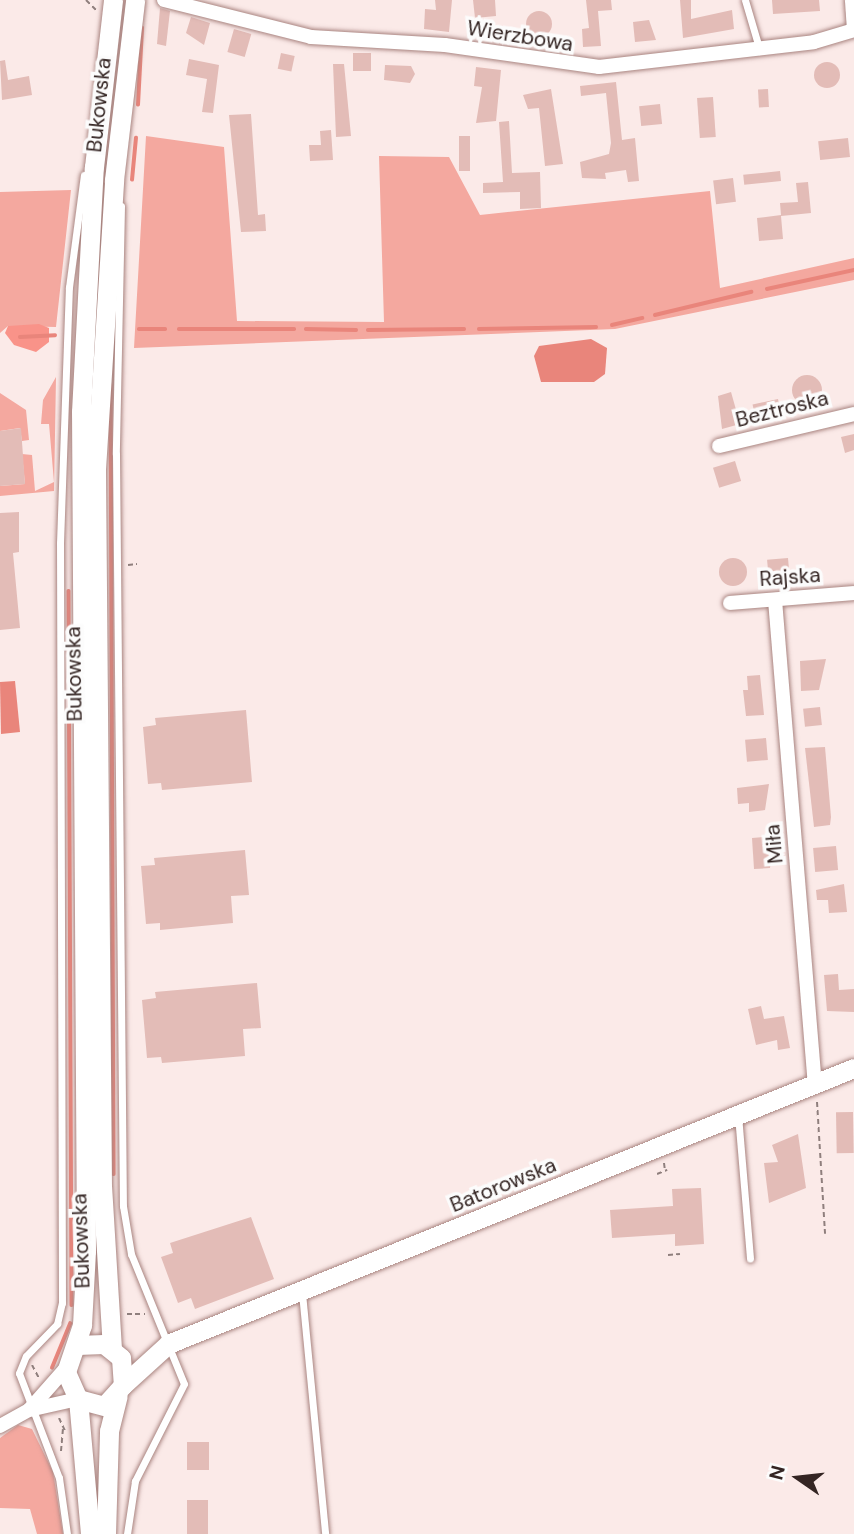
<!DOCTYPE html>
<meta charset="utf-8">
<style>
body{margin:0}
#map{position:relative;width:854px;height:1534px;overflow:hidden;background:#fbeae8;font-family:"DM Sans",sans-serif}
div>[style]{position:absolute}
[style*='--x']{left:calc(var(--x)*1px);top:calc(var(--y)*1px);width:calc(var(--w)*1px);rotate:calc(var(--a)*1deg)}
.green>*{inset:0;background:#f4a89f}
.forest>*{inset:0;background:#f99389}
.water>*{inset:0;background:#e9857b}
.stream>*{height:3.5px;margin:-1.75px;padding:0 1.75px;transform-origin:1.75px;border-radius:1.75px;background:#e9857b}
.building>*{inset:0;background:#e3bcb7;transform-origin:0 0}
.round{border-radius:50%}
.path>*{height:2px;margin-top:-1px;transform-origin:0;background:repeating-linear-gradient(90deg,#8f7f7d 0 5px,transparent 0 8.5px)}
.roads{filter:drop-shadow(0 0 2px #a98480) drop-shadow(0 0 2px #a98480)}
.lane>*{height:7px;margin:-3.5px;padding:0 3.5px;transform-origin:3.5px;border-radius:3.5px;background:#fff}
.street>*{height:14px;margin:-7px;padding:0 7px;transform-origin:7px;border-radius:7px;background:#fff}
.secondary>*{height:19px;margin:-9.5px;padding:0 9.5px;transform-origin:9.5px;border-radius:9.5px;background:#fff}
span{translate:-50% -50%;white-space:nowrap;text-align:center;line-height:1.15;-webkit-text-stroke:7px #fcfcfc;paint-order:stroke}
.street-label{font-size:21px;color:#342523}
.north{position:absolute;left:763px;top:1443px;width:70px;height:70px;-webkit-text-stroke:5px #fcfcfc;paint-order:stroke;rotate:284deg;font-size:19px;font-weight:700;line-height:28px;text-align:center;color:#342523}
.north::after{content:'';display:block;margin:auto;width:24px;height:32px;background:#342523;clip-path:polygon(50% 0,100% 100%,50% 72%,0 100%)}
</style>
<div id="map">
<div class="green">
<div style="clip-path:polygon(146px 136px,224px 147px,237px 321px,384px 322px,379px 156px,449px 157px,480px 215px,710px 191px,720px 288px,854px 258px,854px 280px,615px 329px,134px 348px)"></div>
<div style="clip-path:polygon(71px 190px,56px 327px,8px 326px,0 333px,0 192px)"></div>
<div style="clip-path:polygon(56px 377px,54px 491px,0 496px,0 486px,25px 484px,22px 454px,32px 455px,35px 491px,54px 482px,49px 424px,41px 424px,43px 400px)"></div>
<div style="clip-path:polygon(0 393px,26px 410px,29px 440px,22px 441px,20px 428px,0 431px)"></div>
<div style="clip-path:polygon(18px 1425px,32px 1429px,53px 1472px,63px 1534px,37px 1534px,30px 1509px,0 1508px,0 1438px)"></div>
</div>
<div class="forest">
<div style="clip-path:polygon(39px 324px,49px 328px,49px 342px,36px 352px,14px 345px,5px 333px,8px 326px)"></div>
</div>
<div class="water">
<div style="clip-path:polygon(591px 339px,607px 348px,605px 374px,594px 382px,541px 382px,534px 356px,539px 346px)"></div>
<div style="clip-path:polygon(15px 681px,20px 732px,1px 734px,0 682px)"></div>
</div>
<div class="stream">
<div style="--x:138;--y:105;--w:77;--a:-87"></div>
<div style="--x:132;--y:180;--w:42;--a:-84.6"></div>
<div style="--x:767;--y:289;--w:89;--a:-12.3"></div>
<div style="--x:655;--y:315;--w:99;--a:-13.5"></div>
<div style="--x:612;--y:325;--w:31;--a:-13"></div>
<div style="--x:139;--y:329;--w:26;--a:0"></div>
<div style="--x:179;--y:329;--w:115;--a:0"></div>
<div style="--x:306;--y:329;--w:50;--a:1.1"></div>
<div style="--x:479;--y:329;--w:117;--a:-1"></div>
<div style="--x:368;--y:330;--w:96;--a:-0.6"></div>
<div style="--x:20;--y:337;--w:35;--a:-3"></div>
<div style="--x:111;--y:385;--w:789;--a:89.78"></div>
<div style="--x:69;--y:591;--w:714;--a:89.76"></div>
<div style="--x:52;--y:1368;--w:48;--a:-67.8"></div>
</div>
<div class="building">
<div style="clip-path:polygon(435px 0,452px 0,449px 32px,424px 29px,425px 9px,436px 10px)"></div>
<div style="clip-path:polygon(473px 0,495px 0,496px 16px,475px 18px)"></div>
<div style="clip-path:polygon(586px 0,611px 0,612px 10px,598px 11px,601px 46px,583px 47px,582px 29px,589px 28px)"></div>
<div style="clip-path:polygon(680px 0,691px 0,691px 19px,732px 10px,734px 29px,683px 38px)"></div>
<div style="clip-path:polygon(772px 0,819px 0,820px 11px,773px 14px)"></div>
<div style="clip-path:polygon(160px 8px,170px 11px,166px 46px,157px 44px)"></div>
<div class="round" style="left:526px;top:11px;width:26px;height:26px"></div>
<div style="clip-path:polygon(191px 17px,210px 23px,204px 45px,186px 33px)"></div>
<div style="clip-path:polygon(649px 20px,656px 40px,635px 42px,633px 22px)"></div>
<div style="left:234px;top:29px;width:18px;height:24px;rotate:16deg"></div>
<div style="left:281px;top:53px;width:14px;height:16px;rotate:12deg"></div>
<div style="left:353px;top:53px;width:18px;height:18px"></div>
<div style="clip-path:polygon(189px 59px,219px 65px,213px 113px,202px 112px,207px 79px,186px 75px)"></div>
<div style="clip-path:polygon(5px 60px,8px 80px,29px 76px,32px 95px,2px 100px,0 61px)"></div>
<div class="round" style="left:814px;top:62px;width:26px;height:26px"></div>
<div style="clip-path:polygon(333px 64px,344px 64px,351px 136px,336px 137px)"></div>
<div style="clip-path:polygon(385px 65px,411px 66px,415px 74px,410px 83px,384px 80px)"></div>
<div style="clip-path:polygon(476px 67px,501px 70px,496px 121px,476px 123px,482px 87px,474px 86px)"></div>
<div style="clip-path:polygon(616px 82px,622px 140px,635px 138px,639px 181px,628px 182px,626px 170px,605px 173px,606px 179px,582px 178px,580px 162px,609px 154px,611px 143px,606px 93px,581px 96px,580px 86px)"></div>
<div style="clip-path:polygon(551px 89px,563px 164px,545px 166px,539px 108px,528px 109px,523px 95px)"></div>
<div style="left:768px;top:89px;width:18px;height:10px;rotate:87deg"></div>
<div style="left:713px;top:97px;width:40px;height:16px;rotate:86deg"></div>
<div style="left:660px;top:104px;width:20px;height:21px;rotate:84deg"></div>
<div style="clip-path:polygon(251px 114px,258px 215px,265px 214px,266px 231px,241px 232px,229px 115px)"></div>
<div style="clip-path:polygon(509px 121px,512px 173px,540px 172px,541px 208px,520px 209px,520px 192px,483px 193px,483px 183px,503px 182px,499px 122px)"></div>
<div style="clip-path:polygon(331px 130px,333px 160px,310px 161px,309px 145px,321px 145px,320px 131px)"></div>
<div style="left:459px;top:136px;width:11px;height:35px"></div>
<div style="left:848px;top:138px;width:19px;height:30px;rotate:84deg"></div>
<div style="left:780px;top:171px;width:10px;height:37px;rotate:84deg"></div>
<div style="left:733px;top:178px;width:24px;height:20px;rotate:83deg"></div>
<div style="clip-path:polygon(808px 182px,811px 213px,781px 216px,783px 239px,759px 241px,757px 218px,781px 215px,780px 203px,798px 202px,796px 183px)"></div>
<div class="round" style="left:792px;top:375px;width:30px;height:30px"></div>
<div style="clip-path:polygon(731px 392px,740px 424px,722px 429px,718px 396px)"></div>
<div style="left:778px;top:399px;width:14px;height:26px;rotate:78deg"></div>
<div style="clip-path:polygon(21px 428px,25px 484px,0 486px,0 431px)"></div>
<div style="clip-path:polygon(854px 434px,854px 450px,845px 453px,841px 437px)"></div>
<div style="left:735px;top:461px;width:21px;height:23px;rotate:73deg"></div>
<div style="clip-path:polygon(19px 512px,19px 552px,13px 553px,20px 628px,0 630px,0 513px)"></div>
<div style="left:788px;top:558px;width:22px;height:21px;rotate:85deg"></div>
<div class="round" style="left:719px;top:558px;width:28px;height:28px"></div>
<div style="clip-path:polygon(826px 659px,819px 690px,801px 691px,800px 661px)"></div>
<div style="clip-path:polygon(760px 675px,764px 715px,746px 716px,743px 690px,748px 690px,747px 676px)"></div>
<div style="left:820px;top:707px;width:18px;height:17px;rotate:84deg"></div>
<div style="clip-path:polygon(246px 710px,252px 782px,162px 790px,161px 783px,148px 784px,143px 727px,156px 725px,155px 718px)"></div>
<div style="left:766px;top:738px;width:22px;height:21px;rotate:85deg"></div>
<div style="clip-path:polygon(825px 747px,831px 817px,830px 825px,814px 827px,805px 748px)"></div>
<div style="clip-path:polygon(769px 784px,765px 810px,749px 812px,749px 803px,738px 804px,737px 788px)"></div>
<div style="clip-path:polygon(774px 836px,770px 868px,754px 869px,752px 838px)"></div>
<div style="left:836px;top:846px;width:24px;height:23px;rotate:85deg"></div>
<div style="clip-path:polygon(245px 850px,249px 895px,231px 896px,233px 923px,160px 930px,160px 923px,146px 924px,141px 866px,155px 865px,154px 858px)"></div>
<div style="clip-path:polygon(844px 884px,847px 912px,829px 913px,828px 900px,817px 900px,816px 890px)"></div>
<div style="clip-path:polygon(838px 974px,839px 990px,854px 989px,854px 1012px,827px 1011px,824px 975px)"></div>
<div style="clip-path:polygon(257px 983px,261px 1028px,243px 1029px,245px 1056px,162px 1063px,161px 1057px,147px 1058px,142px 1000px,156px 998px,155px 992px)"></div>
<div style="clip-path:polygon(761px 1006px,764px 1019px,784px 1016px,790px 1048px,778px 1050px,777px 1040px,756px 1045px,748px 1009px)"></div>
<div style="left:853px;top:1112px;width:41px;height:17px;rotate:89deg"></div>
<div style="clip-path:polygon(798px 1134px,806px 1188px,769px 1203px,764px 1163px,778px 1162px,772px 1145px)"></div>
<div style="clip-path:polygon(701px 1188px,704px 1244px,675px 1246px,675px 1234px,612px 1238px,610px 1210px,673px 1206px,672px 1189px)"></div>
<div style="clip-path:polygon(251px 1217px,274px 1279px,195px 1309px,191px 1298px,178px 1303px,161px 1257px,173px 1253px,170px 1243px)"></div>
<div style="left:209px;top:1442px;width:28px;height:22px;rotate:90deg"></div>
<div style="left:187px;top:1500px;width:21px;height:34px"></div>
</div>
<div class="path">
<div style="--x:86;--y:0;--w:16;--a:45"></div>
<div style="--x:128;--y:565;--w:9;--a:-6"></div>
<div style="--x:817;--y:1102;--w:132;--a:86.5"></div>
<div style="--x:664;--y:1163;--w:8;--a:83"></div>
<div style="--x:657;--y:1174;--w:11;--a:-22"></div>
<div style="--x:668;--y:1255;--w:12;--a:-5"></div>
<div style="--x:127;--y:1314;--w:18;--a:0"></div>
<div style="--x:32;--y:1365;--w:15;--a:62"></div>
<div style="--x:59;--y:1418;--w:14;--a:65"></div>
<div style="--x:61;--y:1451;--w:22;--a:-85"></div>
</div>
<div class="roads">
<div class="lane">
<div style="--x:745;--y:0;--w:53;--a:73.6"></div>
<div style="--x:94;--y:121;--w:59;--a:-84.2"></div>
<div style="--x:121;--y:206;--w:248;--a:91.2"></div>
<div style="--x:116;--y:454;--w:752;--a:89.47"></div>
<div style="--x:123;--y:1206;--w:49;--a:80.5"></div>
<div style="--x:131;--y:1254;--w:140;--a:67.8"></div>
<div style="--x:184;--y:1384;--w:109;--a:116.8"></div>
<div style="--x:135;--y:1481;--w:54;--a:98.6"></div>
<div style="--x:738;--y:1115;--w:144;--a:85.2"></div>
<div style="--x:302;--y:1293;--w:242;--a:84.5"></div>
<div style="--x:67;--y:1534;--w:57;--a:-98.1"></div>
<div style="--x:59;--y:1478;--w:112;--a:-110.9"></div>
<div style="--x:19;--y:1373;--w:18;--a:-68"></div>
<div style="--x:26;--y:1356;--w:45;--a:-45.9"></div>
<div style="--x:57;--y:1324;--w:22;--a:-77"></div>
<div style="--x:62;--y:1303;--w:760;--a:-90.15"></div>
<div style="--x:60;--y:543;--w:256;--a:-88"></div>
<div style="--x:69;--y:287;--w:113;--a:-82.4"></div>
</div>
<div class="street">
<div style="--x:164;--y:0;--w:152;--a:14.1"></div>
<div style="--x:311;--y:37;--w:134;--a:3.4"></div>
<div style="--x:445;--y:45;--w:156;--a:8.1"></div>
<div style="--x:599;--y:67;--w:216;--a:-6.6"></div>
<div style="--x:814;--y:42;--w:42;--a:-16.7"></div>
<div style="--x:854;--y:30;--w:30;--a:-94"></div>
<div style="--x:719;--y:446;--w:139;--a:-13.3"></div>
<div style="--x:775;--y:600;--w:486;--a:85.3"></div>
<div style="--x:730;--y:603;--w:124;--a:-4.6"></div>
<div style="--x:30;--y:1409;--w:56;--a:-48.6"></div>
<div style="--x:0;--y:1426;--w:33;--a:-29"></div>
<div style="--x:29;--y:1410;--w:50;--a:-12.7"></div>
</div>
<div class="secondary">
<div style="--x:77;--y:1345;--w:27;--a:-2"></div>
<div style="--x:104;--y:1344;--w:22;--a:39"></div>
<div style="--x:121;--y:1358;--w:27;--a:86"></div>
<div style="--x:123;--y:1385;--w:28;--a:132"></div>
<div style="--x:104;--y:1406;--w:27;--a:-165"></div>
<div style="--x:78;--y:1399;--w:30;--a:-114"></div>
<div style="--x:66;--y:1372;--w:50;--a:-71.2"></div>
<div style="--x:82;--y:1325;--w:74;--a:-86.9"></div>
<div style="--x:86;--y:1251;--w:839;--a:-90.34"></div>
<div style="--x:81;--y:412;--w:245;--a:-87"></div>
<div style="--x:94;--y:167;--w:168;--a:-83.5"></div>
<div style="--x:112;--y:1349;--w:162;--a:-93.5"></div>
<div style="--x:102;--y:1187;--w:718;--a:-90.48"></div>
<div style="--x:96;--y:469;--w:290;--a:-86.4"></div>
<div style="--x:114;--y:180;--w:181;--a:-83.3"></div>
<div style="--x:123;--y:1385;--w:61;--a:-42.3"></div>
<div style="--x:168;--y:1344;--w:739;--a:-21.92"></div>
<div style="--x:78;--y:1399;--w:136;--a:84.9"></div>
<div style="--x:106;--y:1534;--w:103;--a:-88.3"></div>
<div style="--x:109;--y:1431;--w:36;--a:-76"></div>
</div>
</div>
<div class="street-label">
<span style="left:520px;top:36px;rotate:9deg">Wierzbowa</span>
<span style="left:99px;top:105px;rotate:-84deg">Bukowska</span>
<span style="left:782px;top:409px;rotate:-14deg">Beztroska</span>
<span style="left:790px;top:577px;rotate:-4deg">Rajska</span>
<span style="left:74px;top:674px;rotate:-91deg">Bukowska</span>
<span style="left:774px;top:844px;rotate:-95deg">Miła</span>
<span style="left:503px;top:1185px;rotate:-22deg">Batorowska</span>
<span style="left:81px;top:1241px;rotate:-92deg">Bukowska</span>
</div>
<div class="north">N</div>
</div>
